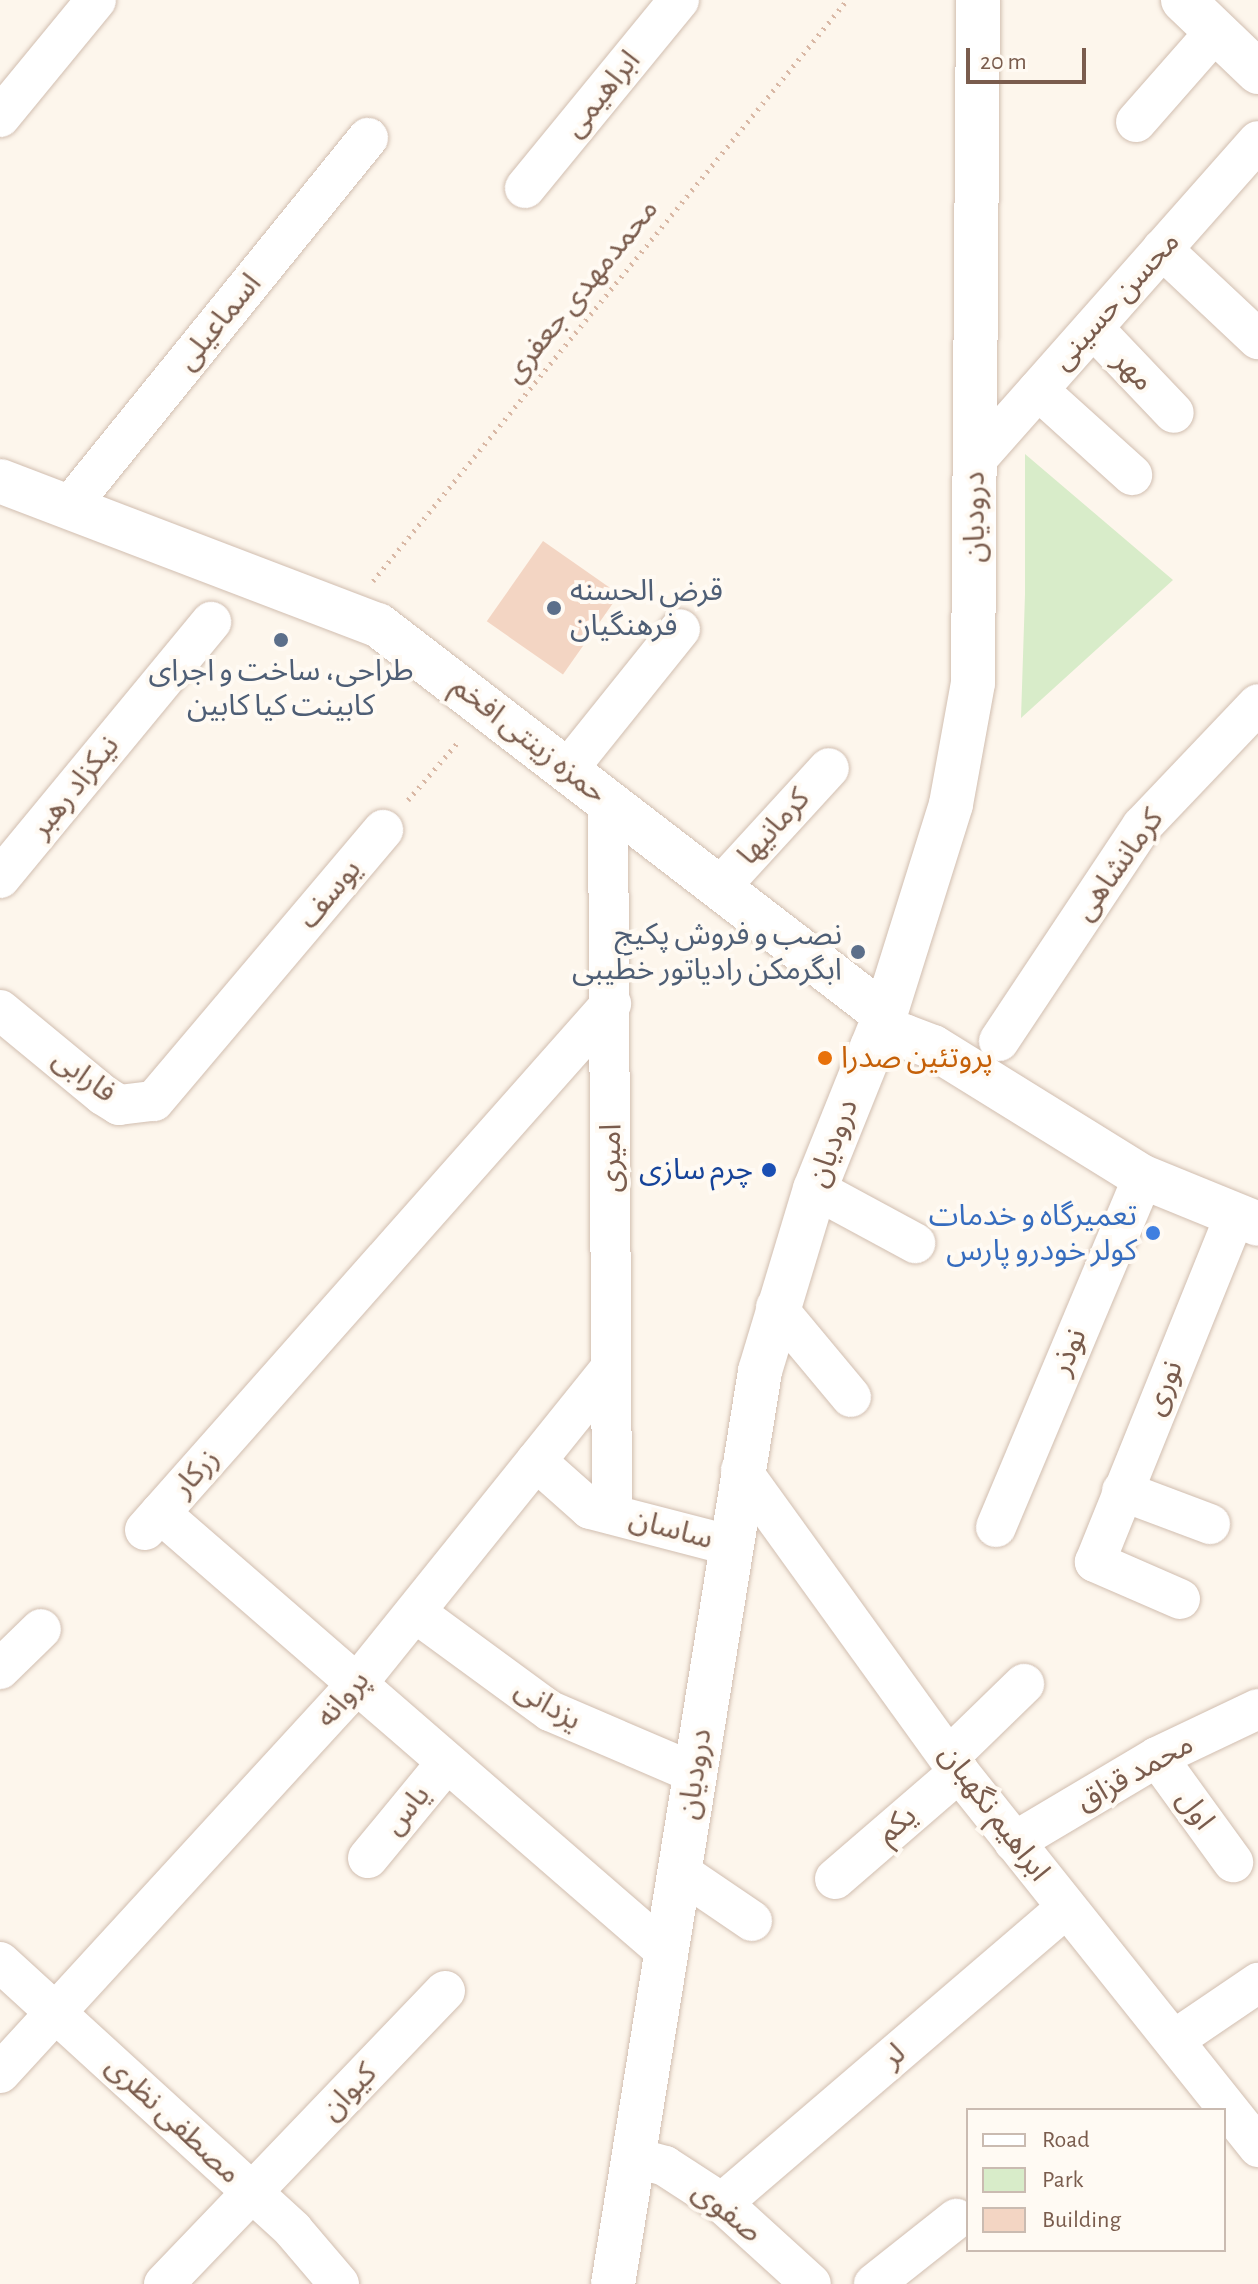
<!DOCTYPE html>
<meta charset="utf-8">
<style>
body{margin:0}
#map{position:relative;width:1258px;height:2284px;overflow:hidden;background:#fdf6ec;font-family:"Alegreya Sans","Noto Sans Arabic",sans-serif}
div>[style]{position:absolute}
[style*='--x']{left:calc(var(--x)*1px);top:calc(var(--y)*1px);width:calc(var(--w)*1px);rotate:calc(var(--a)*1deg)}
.green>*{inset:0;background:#d8ecc9}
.building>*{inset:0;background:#f3d5c3;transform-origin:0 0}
.path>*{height:5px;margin-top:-2.5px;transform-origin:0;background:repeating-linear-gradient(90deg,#d9b8a5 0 2px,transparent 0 8px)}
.roads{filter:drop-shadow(0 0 2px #d1beb0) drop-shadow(0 0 2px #d1beb0)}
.street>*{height:40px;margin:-20px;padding:0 20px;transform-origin:20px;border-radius:20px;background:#fff}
.secondary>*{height:44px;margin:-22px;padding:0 22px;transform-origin:22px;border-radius:22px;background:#fff}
.dots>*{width:22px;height:22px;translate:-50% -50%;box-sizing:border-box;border:4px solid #fffaf3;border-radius:50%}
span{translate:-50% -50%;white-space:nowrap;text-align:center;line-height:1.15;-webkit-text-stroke:8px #fffaf3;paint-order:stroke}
.street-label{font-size:30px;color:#7a5c4d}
.service-label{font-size:30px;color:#4e5e75}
.left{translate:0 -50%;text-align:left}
.right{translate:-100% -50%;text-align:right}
.food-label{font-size:30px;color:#c56008}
.transit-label{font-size:30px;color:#164399}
.shop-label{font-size:30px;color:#366cbe}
.legend{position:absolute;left:966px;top:2108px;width:260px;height:144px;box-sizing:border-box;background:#fffaf3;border:2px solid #cabbb1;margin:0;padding:10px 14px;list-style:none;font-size:24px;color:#7a5c4d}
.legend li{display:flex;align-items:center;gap:16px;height:40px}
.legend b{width:40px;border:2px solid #cabbb1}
.scale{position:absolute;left:966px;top:48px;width:120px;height:36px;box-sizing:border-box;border:4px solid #7a5c4d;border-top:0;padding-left:10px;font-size:24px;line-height:28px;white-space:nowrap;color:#7a5c4d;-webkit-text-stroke:6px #fffaf3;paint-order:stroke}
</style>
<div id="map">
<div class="green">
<div style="clip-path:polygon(1025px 454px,1173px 580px,1021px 718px,1025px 594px)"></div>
</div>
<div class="building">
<div style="left:543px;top:541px;width:93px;height:98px;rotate:35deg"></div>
</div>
<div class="path">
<div style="--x:373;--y:581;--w:750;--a:-50.79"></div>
<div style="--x:408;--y:800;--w:78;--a:-49.2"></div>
</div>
<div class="roads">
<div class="street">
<div style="--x:0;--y:117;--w:151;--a:-50.6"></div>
<div style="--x:1136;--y:122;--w:120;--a:-48.7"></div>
<div style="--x:525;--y:188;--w:243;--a:-50.7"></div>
<div style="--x:1162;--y:249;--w:132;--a:43.2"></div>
<div style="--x:1093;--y:328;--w:117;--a:46.4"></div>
<div style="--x:1038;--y:390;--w:127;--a:42.1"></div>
<div style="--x:975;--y:461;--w:427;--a:-48.5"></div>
<div style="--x:69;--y:507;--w:475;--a:-51"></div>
<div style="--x:568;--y:769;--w:179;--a:-51.3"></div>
<div style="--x:608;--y:801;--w:713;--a:89.68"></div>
<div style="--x:0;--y:878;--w:332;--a:-50.5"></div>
<div style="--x:720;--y:887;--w:161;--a:-47.5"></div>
<div style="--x:0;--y:1010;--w:134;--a:39.5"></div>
<div style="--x:103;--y:1095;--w:19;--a:32"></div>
<div style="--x:119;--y:1105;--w:35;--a:-7"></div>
<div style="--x:154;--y:1101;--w:355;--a:-49.8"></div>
<div style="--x:999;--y:1041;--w:258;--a:-56.4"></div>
<div style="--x:1142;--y:826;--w:168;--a:-46.4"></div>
<div style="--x:815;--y:1189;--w:114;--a:28.4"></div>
<div style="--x:776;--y:1307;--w:117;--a:50.2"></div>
<div style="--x:536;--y:1461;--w:72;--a:41.6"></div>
<div style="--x:590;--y:1509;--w:144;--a:14.5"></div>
<div style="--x:741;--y:1470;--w:372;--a:54.2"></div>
<div style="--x:959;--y:1772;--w:480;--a:51.4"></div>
<div style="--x:1122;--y:1491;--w:94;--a:20.6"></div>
<div style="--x:160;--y:1513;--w:668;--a:40.94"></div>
<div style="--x:996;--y:1527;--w:380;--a:-67.2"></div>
<div style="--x:145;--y:1530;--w:703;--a:-48.46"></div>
<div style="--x:1180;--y:1599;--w:93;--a:-156.5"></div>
<div style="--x:1095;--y:1562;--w:373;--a:-68"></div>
<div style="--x:416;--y:1613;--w:166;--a:36.2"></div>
<div style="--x:550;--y:1711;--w:158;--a:23.2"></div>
<div style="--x:0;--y:1669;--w:57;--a:-44.3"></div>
<div style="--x:951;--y:1755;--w:102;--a:-44.2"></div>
<div style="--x:1157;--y:1757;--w:130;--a:54.1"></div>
<div style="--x:1014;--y:1842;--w:166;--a:-30.7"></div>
<div style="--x:1157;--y:1757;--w:112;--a:-25.4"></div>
<div style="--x:368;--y:1858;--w:124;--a:-50.5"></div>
<div style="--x:680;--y:1872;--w:87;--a:34.2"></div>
<div style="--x:835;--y:1879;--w:164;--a:-40.8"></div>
<div style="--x:0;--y:1962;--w:397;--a:42.4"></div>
<div style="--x:293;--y:2230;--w:71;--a:49.6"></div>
<div style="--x:1174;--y:2040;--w:102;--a:-34.2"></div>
<div style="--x:0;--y:2073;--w:527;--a:-47.46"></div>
<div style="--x:356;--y:1685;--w:405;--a:-51.2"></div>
<div style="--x:632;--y:2157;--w:34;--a:15"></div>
<div style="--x:665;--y:2166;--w:68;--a:33"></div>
<div style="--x:722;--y:2203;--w:120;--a:42.3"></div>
<div style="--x:722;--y:2203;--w:453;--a:-40.6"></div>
<div style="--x:164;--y:2284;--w:406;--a:-46.2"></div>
<div style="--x:874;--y:2284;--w:105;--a:-38.4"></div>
</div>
<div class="secondary">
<div style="--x:1183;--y:0;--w:104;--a:43.8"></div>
<div style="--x:0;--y:481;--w:404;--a:20.9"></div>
<div style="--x:378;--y:625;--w:640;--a:37.57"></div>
<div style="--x:872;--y:1047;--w:34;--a:-19"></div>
<div style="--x:904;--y:1036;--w:31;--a:21"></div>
<div style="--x:933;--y:1047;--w:247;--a:31.8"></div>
<div style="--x:1143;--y:1177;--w:124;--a:22.2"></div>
<div style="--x:613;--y:2284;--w:925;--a:-80.85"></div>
<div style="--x:760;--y:1371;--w:190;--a:-73.2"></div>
<div style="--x:815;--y:1189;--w:188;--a:-68.1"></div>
<div style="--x:885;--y:1015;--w:221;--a:-72.6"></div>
<div style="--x:951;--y:804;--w:123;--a:-79.7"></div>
<div style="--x:973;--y:683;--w:683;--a:-89.58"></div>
</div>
</div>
<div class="dots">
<div style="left:554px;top:608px;background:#5c6f8a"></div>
<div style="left:281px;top:640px;background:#5c6f8a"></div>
<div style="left:858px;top:952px;background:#5c6f8a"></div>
<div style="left:825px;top:1058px;background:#e8710a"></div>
<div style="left:769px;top:1170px;background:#1a4fb4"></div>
<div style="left:1153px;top:1233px;background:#3f7fe0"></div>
</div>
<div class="street-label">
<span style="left:602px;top:94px;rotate:-51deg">ابراهیمی</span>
<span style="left:581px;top:291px;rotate:-51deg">محمدمهدی جعفری</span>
<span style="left:1116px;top:301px;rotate:-48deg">محسن حسینی</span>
<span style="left:219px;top:322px;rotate:-51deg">اسماعیلی</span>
<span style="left:1133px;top:371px;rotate:46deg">مهر</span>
<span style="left:975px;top:517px;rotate:-90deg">درودیان</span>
<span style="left:529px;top:740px;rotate:38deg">حمزه زینتی افخم</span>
<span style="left:75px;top:787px;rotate:-51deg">نیکزاد رهبر</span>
<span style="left:774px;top:827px;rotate:-48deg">کرمانیها</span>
<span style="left:1119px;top:865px;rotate:-54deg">کرمانشاهی</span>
<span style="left:330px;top:894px;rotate:-50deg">یوسف</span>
<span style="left:84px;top:1076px;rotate:36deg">فارابی</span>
<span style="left:833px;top:1143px;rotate:-69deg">درودیان</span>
<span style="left:611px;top:1158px;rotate:-90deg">امیری</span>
<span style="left:1069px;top:1352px;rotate:-67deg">نوذر</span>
<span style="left:1164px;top:1388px;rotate:-68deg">نوری</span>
<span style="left:196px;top:1473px;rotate:-48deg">زرکار</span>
<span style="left:671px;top:1529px;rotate:15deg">ساسان</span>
<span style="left:343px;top:1699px;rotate:-49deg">پروانه</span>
<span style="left:548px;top:1705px;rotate:31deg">یزدانی</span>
<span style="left:1135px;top:1773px;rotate:-29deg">محمد قزاق</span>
<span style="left:695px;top:1774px;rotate:-81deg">درودیان</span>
<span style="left:407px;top:1810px;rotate:-50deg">یاس</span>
<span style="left:1195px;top:1810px;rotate:54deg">اول</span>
<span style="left:994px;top:1813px;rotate:53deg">ابراهیم نگهبان</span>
<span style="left:897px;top:1825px;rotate:-41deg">یکم</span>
<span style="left:894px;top:2056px;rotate:-41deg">لر</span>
<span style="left:349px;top:2092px;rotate:-46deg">کیوان</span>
<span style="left:173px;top:2120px;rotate:43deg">مصطفی نظری</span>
<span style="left:727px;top:2212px;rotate:38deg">صفوی</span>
</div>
<div class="service-label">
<span class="left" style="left:570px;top:608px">قرض الحسنه<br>فرهنگیان</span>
<span style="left:281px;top:688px">طراحی، ساخت و اجرای<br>کابینت کیا کابین</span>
<span class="right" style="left:842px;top:952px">نصب و فروش پکیج<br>ابگرمکن رادیاتور خطیبی</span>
</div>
<div class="food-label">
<span class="left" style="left:841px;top:1058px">پروتئین صدرا</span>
</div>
<div class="transit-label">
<span class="right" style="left:753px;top:1170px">چرم سازی</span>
</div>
<div class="shop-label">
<span class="right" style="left:1137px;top:1233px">تعمیرگاه و خدمات<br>کولر خودرو پارس</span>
</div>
<ul class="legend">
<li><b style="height:10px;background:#fff"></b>Road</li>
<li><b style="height:22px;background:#d8ecc9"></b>Park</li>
<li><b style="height:22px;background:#f3d5c3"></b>Building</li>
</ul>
<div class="scale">20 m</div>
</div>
